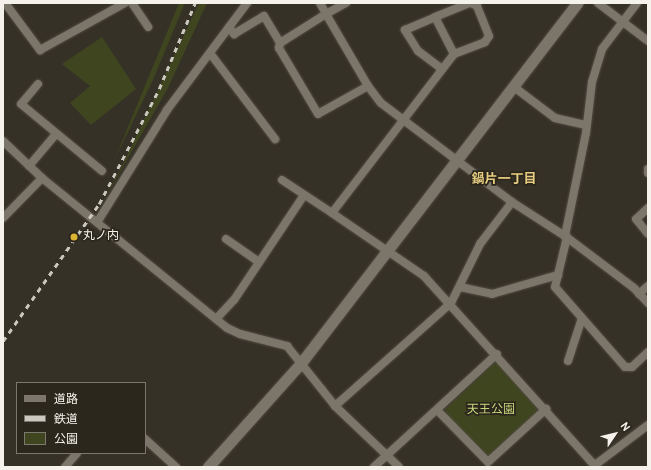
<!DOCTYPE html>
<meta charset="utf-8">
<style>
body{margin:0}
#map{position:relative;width:651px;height:470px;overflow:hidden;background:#363127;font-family:Overpass,"Noto Sans JP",sans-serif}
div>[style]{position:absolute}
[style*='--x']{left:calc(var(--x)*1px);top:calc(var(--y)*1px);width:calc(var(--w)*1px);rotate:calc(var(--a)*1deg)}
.green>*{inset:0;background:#3f451f}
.roads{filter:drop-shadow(0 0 1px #524d44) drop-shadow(0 0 1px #524d44)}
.street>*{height:8px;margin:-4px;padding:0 4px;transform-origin:4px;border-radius:4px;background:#7b7669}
.secondary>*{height:11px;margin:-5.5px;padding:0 5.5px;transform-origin:5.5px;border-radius:5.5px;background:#7b7669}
.rail>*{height:2.5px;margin-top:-1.25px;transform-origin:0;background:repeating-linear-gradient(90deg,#cbc8c0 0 5px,transparent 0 10px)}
.dots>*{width:11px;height:11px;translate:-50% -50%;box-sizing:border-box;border:2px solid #2c271d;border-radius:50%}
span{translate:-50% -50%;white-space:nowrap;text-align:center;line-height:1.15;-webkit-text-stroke:3.5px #2c271d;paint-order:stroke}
.poi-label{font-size:12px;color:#f5f2eb}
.left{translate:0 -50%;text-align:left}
.park-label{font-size:12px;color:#c6d67b}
.neighbourhood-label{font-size:13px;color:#e7cd81;font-weight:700}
.frame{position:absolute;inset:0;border:4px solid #f5f2eb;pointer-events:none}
.legend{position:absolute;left:16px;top:382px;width:130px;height:72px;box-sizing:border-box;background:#2c271d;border:1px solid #7c786f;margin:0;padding:5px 7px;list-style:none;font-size:12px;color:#f5f2eb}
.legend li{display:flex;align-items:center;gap:8px;height:20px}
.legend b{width:20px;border:1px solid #7c786f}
.north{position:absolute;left:595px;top:414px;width:40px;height:40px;-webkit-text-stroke:3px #2c271d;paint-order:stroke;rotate:55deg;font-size:11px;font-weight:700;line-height:16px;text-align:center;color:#f5f2eb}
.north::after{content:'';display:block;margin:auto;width:14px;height:18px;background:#f5f2eb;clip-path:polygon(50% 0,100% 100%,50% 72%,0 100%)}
</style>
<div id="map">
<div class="green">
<div style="clip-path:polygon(179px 3px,185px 3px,153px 80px,114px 161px)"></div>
<div style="clip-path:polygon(199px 3px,207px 3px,168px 88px,95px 216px,122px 166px)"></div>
<div style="clip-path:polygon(102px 37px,136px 89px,91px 125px,70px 103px,90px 86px,62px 64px)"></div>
<div style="clip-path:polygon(493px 364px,498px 364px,537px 408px,537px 413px,490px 457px,485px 456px,446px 414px,445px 409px)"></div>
</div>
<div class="roads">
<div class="street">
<div style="--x:5;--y:3;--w:59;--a:53.3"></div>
<div style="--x:40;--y:50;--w:97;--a:-28.9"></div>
<div style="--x:132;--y:3;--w:29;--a:56"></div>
<div style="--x:320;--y:3;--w:13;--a:61"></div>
<div style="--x:326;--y:14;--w:83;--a:59.7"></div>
<div style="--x:368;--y:86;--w:57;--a:150.8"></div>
<div style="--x:318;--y:114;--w:77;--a:-120.6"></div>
<div style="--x:279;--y:48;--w:5;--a:-79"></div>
<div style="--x:280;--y:43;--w:54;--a:-32.2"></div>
<div style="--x:326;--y:14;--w:23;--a:-29"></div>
<div style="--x:598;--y:3;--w:63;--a:37.2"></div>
<div style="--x:435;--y:17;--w:37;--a:-22"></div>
<div style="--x:229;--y:27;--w:9;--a:54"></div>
<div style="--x:234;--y:34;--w:35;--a:-31"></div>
<div style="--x:264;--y:16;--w:31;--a:59"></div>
<div style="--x:210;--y:53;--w:108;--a:52.9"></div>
<div style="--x:454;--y:54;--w:33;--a:-21"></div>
<div style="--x:485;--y:42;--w:7;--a:-56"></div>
<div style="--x:489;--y:36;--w:32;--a:-112"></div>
<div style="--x:477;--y:6;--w:7;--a:-153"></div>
<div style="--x:442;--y:69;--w:30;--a:-143"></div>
<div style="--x:418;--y:51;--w:25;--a:-122"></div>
<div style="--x:405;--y:30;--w:33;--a:-23"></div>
<div style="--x:435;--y:17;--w:42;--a:62.8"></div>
<div style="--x:454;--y:54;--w:200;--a:127.5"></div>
<div style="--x:332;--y:213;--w:112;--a:34.4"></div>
<div style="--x:424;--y:276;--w:257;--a:48"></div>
<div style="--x:38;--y:84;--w:26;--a:130"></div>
<div style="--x:21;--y:104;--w:105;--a:39.6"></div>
<div style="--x:368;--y:86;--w:21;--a:53"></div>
<div style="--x:381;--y:103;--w:164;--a:37.1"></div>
<div style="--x:512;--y:202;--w:63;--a:32.7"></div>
<div style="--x:565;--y:236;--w:86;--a:37"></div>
<div style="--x:634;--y:288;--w:21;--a:47"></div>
<div style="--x:514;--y:87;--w:51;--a:37.1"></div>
<div style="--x:555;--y:118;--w:32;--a:13"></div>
<div style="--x:3;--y:141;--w:54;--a:43.5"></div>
<div style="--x:42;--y:178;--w:238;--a:39"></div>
<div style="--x:227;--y:328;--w:14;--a:25"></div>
<div style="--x:240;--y:334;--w:49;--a:14.3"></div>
<div style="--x:287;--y:346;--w:77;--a:51.3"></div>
<div style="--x:335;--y:406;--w:88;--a:43.6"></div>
<div style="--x:29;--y:166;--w:42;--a:-49.8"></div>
<div style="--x:648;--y:169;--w:4;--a:90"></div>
<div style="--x:282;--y:180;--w:60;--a:33.4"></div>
<div style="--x:648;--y:208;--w:16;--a:137"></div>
<div style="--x:636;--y:219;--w:19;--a:51"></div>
<div style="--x:3;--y:218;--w:56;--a:-45.7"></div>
<div style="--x:98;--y:221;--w:131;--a:-58.1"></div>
<div style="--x:167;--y:110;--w:134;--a:-53.2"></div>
<div style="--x:565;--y:236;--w:105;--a:-78.5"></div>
<div style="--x:586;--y:133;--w:51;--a:-83.3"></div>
<div style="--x:592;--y:82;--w:34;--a:-73"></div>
<div style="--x:602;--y:49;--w:58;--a:-52.7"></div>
<div style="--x:567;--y:237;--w:51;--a:103.5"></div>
<div style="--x:555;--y:287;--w:106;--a:48.8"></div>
<div style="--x:625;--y:367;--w:7;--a:0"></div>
<div style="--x:632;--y:367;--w:22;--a:-43"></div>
<div style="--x:226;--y:239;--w:40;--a:34.9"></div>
<div style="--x:460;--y:287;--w:33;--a:12"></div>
<div style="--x:492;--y:294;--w:69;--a:-16.1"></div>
<div style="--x:639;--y:294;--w:12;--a:-42"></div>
<div style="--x:216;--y:319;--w:26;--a:-47"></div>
<div style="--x:234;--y:300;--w:126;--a:-56.3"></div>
<div style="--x:568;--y:361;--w:45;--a:-72"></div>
<div style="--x:335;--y:406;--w:155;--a:-41.6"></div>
<div style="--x:451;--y:303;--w:66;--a:-63.8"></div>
<div style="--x:480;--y:244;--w:53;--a:-52.7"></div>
<div style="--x:438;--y:411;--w:71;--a:45.6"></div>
<div style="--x:488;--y:462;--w:79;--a:-42.4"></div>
<div style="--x:145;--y:439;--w:42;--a:42.1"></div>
<div style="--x:595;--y:465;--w:66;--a:-37"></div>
<div style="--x:65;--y:467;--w:18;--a:-49"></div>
<div style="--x:374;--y:467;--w:167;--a:-42.6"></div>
</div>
<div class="secondary">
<div style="--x:208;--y:467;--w:140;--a:-48.2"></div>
<div style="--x:301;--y:363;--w:454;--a:-52.5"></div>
</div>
</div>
<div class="rail">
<div style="--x:3;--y:341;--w:167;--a:-55"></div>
<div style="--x:99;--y:204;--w:130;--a:-62.4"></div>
<div style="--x:159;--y:89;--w:93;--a:-67.3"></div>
</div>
<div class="dots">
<div style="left:74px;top:237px;background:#dab333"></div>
</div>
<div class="poi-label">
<span class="left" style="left:83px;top:237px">丸ノ内</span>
</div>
<div class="park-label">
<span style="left:491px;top:411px">天王公園</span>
</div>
<div class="neighbourhood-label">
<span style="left:504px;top:180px">鍋片一丁目</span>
</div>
<div class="frame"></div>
<ul class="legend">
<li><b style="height:5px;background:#7b7669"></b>道路</li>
<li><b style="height:5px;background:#cbc8c0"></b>鉄道</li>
<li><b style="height:11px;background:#3f451f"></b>公園</li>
</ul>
<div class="north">N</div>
</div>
